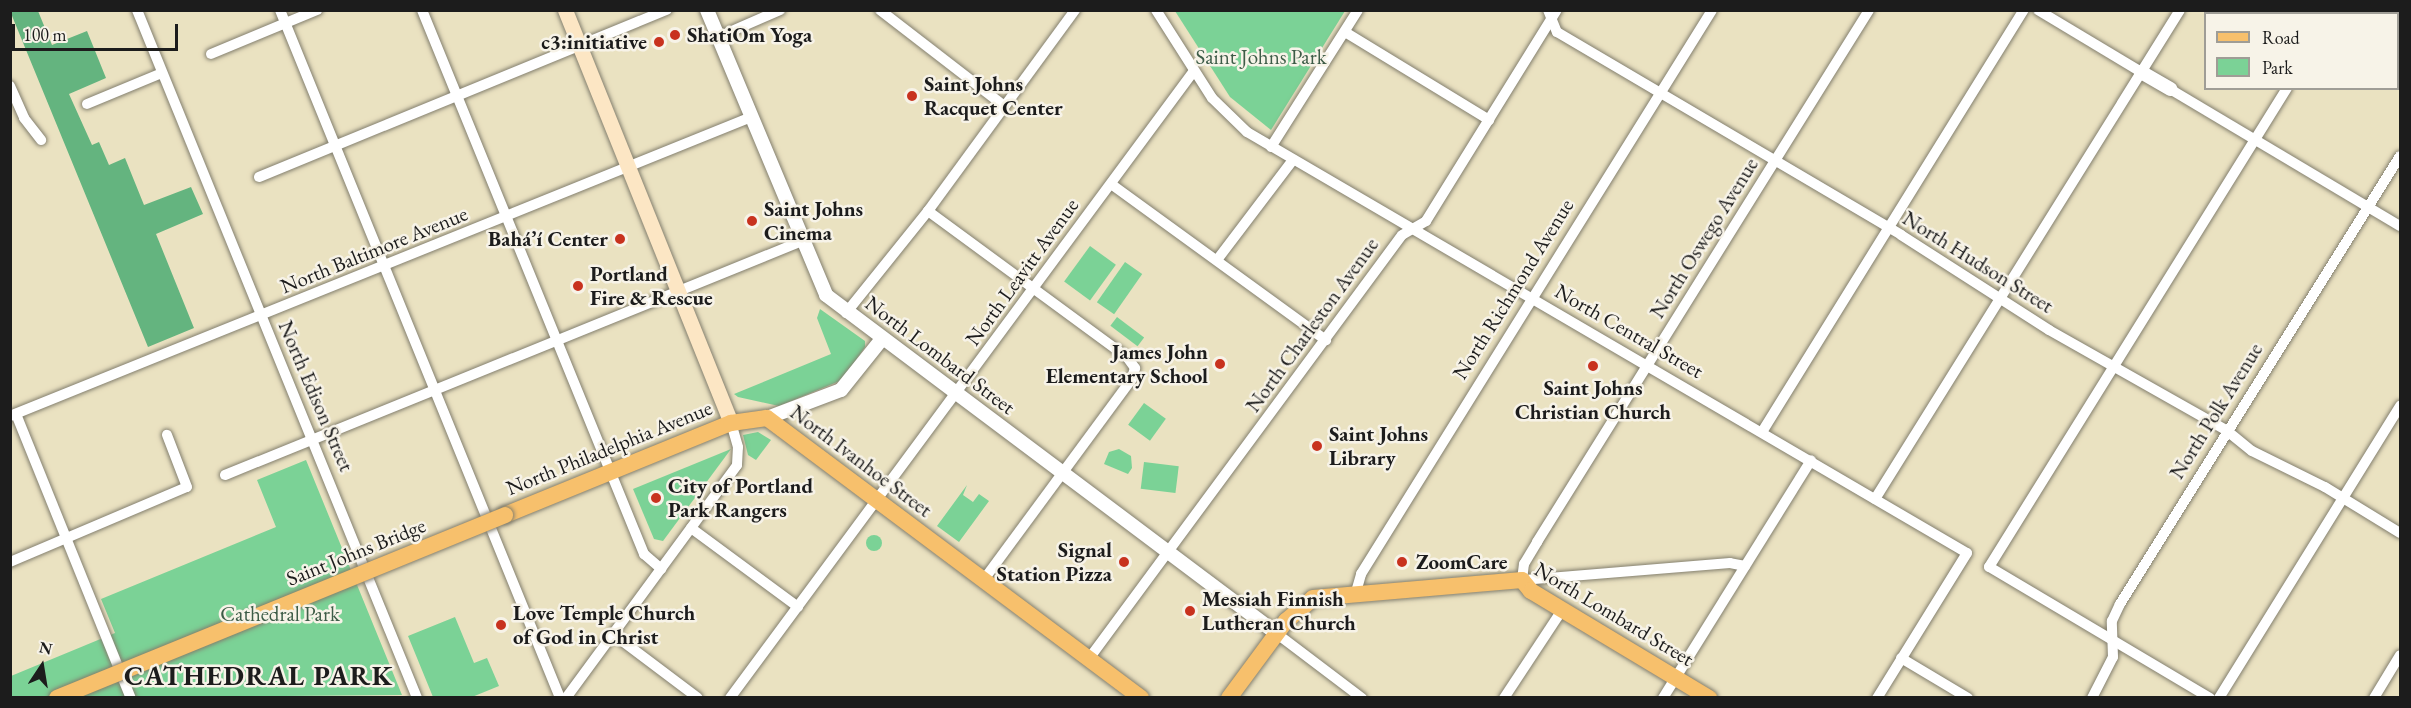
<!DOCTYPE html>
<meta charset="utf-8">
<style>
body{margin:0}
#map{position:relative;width:2411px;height:708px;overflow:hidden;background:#eae2c1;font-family:"EB Garamond",serif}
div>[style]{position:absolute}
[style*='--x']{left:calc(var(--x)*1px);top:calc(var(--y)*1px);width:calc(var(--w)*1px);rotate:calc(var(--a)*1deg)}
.green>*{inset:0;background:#7bd296;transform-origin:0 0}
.round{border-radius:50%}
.forest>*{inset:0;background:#64b47f}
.roads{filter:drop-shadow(0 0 2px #837f6e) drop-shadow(0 0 2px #837f6e)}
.minor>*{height:10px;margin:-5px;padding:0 5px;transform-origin:5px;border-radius:5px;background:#fff}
.tertiary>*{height:14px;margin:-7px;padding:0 7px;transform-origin:7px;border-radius:7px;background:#fff}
.secondary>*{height:15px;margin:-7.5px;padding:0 7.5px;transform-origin:7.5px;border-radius:7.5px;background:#fce6c4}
.primary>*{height:16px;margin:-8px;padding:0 8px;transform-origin:8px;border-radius:8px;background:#f7c06c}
.bridges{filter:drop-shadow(0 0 2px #837f6e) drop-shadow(0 0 2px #837f6e)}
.primary-bridge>*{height:16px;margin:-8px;padding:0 8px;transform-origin:8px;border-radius:8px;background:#f7c06c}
.dots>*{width:16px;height:16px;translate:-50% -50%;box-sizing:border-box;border:3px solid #f7f3e8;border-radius:50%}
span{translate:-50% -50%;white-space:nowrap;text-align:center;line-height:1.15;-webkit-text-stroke:5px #f7f3e8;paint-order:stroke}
.poi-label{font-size:21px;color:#1c1c1c;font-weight:700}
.left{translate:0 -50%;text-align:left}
.right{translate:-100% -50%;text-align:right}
.park-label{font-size:21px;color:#3d5c47}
.street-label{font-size:21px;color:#1c1c1c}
.district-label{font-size:27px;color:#1c1c1c;font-weight:700;letter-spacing:1.5px}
.frame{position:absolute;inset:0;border:12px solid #1c1c1c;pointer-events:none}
.legend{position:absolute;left:2204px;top:12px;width:195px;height:78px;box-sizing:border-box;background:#f7f3e8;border:2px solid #9f9d96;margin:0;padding:8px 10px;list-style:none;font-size:18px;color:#1c1c1c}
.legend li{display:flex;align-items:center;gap:12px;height:30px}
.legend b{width:30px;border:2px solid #9f9d96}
.north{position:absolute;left:12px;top:636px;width:60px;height:60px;-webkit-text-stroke:4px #f7f3e8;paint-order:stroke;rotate:12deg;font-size:16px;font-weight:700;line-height:24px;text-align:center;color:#1c1c1c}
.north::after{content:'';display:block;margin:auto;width:21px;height:27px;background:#1c1c1c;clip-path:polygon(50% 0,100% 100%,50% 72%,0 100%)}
.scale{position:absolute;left:12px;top:24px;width:166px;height:27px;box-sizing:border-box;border:3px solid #1c1c1c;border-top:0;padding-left:8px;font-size:18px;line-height:21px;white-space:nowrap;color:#1c1c1c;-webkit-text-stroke:4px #f7f3e8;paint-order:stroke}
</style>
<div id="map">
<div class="green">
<div style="clip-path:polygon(1175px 11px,1345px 11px,1271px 130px,1230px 97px)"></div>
<div style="left:1090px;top:246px;width:32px;height:44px;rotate:36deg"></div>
<div style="left:1125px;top:262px;width:21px;height:49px;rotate:35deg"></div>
<div style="clip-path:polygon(820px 309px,865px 341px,865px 347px,842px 380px,779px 406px,738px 397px,734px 394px,831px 354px,817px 318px)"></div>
<div style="left:1117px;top:317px;width:34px;height:11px;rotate:37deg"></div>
<div style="left:1144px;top:403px;width:27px;height:27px;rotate:36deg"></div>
<div style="clip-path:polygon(758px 432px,771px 440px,756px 460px,748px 455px,743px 435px)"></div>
<div style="clip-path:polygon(731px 449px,663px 541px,654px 539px,633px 489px)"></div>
<div style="clip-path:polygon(1119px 449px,1131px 456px,1132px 468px,1128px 474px,1104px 464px,1109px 452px)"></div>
<div style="clip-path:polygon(306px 460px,402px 695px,11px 698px,11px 676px,115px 633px,101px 599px,276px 527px,257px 480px)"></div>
<div style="left:1144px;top:462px;width:35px;height:27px;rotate:7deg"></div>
<div style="clip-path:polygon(967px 485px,963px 495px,973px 502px,979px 494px,989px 501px,959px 542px,937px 526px)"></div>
<div class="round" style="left:866px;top:535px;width:16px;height:16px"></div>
<div style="clip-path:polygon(455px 617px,474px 663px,487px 658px,499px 686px,472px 697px,433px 697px,408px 636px)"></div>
</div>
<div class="forest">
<div style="clip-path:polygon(10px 11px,38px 11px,52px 45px,87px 31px,106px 78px,69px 94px,92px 145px,99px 142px,109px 165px,125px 158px,144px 205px,191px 187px,203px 214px,156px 234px,194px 328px,148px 347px)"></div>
</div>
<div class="roads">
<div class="minor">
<div style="--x:137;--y:10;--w:743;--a:67.85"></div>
<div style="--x:280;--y:10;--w:743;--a:67.85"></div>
<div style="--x:422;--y:10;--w:588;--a:67.8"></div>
<div style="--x:644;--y:554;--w:23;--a:41"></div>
<div style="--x:880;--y:10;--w:157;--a:37.7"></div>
<div style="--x:1156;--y:10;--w:104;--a:57.5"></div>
<div style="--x:1212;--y:98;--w:49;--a:44.2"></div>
<div style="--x:1247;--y:132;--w:834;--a:30.32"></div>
<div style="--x:1967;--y:553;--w:171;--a:121.8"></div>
<div style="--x:1548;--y:10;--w:24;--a:68"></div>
<div style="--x:1557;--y:32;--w:399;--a:30.5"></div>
<div style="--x:1901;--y:235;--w:176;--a:32.7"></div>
<div style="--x:2049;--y:330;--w:203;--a:29.5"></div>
<div style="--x:2226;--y:430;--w:33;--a:39"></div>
<div style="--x:2252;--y:451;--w:81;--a:26.3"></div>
<div style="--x:2325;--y:487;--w:88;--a:31.5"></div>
<div style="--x:2038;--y:10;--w:120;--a:31"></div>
<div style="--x:2334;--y:14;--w:4;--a:-63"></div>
<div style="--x:1345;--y:32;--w:169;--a:31.4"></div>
<div style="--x:718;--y:37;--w:68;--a:-23.5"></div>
<div style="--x:211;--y:54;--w:115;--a:-22.5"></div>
<div style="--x:10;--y:86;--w:35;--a:66"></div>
<div style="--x:24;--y:118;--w:28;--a:52"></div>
<div style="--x:2170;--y:89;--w:268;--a:30.8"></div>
<div style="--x:87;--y:104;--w:81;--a:-22.5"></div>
<div style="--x:1271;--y:147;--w:162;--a:-57.6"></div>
<div style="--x:259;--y:177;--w:441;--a:-22.3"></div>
<div style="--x:1111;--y:184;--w:266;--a:36"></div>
<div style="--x:928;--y:211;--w:247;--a:36.3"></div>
<div style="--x:1127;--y:357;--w:14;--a:54"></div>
<div style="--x:1135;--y:368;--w:13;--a:108"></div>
<div style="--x:1131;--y:380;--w:250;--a:126.4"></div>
<div style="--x:1217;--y:260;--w:126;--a:-52.8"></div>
<div style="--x:846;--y:313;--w:131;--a:-51.2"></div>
<div style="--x:928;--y:211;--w:249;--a:-53.8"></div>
<div style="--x:16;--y:414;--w:306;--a:68"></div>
<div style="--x:10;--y:416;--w:799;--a:-21.97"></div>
<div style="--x:1762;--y:432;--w:497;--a:-58.2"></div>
<div style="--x:225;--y:475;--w:623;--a:-22.07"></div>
<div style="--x:1875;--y:499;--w:576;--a:-58.05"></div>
<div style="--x:691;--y:528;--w:133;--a:36.4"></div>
<div style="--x:10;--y:562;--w:192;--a:-23"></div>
<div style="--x:187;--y:487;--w:56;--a:-111"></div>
<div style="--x:1745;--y:566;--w:15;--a:-169"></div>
<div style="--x:1730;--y:563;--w:209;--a:175.3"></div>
<div style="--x:1522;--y:580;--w:16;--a:-83"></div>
<div style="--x:1524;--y:564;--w:26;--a:-59"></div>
<div style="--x:1537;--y:542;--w:627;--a:-58.03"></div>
<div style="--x:1356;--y:592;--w:19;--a:-74"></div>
<div style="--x:1361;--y:574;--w:664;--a:-58.1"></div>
<div style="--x:1276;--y:633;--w:108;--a:37.1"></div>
<div style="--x:613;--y:634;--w:106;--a:37"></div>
<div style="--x:1901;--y:658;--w:78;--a:30.8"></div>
<div style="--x:1088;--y:660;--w:528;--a:-53.54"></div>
<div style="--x:1402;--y:235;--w:28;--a:-30"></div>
<div style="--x:1426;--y:221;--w:248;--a:-58.2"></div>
<div style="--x:566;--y:698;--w:289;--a:-53.7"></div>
<div style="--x:737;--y:465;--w:18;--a:-87"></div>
<div style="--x:738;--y:447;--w:25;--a:-106"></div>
<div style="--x:730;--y:698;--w:779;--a:-53.51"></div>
<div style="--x:1504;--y:698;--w:105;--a:-56.6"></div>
<div style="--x:1663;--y:698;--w:280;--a:-58.1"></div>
<div style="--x:2092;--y:698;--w:46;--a:-62.9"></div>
<div style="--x:2113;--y:657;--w:36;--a:-92"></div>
<div style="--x:2112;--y:621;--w:19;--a:-65"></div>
<div style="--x:2120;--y:604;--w:528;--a:-57.99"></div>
<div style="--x:2210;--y:698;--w:257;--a:-149.3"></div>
<div style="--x:1989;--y:567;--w:564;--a:-58.11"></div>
<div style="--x:2219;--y:698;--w:344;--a:-58.2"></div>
<div style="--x:2374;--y:698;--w:50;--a:-58.8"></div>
</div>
<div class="tertiary">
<div style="--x:707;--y:10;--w:309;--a:67.3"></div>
<div style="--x:826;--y:295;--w:563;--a:36.91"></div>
<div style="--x:2141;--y:72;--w:34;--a:30"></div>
<div style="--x:767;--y:418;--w:79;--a:-20.7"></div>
<div style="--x:841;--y:390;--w:64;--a:-51.3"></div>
</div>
<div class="secondary">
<div style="--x:565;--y:10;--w:445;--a:68.1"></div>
</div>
<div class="primary">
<div style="--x:505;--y:515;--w:244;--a:-22.2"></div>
<div style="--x:731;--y:423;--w:36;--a:-8"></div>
<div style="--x:767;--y:418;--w:467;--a:36.8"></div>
<div style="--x:1229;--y:698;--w:96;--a:-53.5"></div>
<div style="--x:1286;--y:621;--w:35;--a:-40"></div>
<div style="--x:1313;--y:598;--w:210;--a:-4.9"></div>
<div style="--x:1522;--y:580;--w:14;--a:51"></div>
<div style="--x:1531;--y:591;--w:208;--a:31"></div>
</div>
</div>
<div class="bridges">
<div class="primary-bridge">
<div style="--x:57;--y:698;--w:484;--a:-22.2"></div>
</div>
</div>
<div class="dots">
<div style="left:675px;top:35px;background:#c8321e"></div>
<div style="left:659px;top:42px;background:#c8321e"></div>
<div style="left:912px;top:96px;background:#c8321e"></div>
<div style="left:752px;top:221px;background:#c8321e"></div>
<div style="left:620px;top:239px;background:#c8321e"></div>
<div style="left:578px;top:286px;background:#c8321e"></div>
<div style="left:1220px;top:364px;background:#c8321e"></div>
<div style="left:1593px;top:366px;background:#c8321e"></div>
<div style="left:1317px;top:446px;background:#c8321e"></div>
<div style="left:656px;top:498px;background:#c8321e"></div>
<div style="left:1124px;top:562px;background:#c8321e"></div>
<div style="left:1402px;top:562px;background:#c8321e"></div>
<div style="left:1190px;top:611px;background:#c8321e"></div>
<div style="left:501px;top:625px;background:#c8321e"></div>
</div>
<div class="poi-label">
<span class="left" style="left:687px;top:35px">ShatiOm Yoga</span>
<span class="right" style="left:647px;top:42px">c3:initiative</span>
<span class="left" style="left:924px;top:96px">Saint Johns<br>Racquet Center</span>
<span class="left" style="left:764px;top:221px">Saint Johns<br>Cinema</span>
<span class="right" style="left:608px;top:239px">Bahá’í Center</span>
<span class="left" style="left:590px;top:286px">Portland<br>Fire &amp; Rescue</span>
<span class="right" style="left:1208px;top:364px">James John<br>Elementary School</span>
<span style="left:1593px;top:400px">Saint Johns<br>Christian Church</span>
<span class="left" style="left:1329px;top:446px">Saint Johns<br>Library</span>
<span class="left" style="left:668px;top:498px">City of Portland<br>Park Rangers</span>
<span class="right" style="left:1112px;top:562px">Signal<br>Station Pizza</span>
<span class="left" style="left:1416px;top:562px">ZoomCare</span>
<span class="left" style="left:1202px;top:611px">Messiah Finnish<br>Lutheran Church</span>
<span class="left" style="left:513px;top:625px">Love Temple Church<br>of God in Christ</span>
</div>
<div class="park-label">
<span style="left:1261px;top:57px">Saint Johns Park</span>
<span style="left:280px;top:614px">Cathedral Park</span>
</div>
<div class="street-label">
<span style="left:1704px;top:238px;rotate:-58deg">North Oswego Avenue</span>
<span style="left:374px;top:250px;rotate:-22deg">North Baltimore Avenue</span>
<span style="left:1978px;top:262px;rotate:32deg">North Hudson Street</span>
<span style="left:1022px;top:272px;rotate:-54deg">North Leavitt Avenue</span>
<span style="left:1513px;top:289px;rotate:-58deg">North Richmond Avenue</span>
<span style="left:1312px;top:325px;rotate:-54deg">North Charleston Avenue</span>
<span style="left:1629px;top:331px;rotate:30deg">North Central Street</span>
<span style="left:940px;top:355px;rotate:37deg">North Lombard Street</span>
<span style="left:316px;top:396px;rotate:67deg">North Edison Street</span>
<span style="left:2216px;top:411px;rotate:-58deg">North Polk Avenue</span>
<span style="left:609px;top:448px;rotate:-22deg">North Philadelphia Avenue</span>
<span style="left:861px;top:461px;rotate:37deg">North Ivanhoe Street</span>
<span style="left:356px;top:552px;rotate:-22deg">Saint Johns Bridge</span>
<span style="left:1614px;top:614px;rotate:31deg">North Lombard Street</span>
</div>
<div class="district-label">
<span style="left:259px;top:676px">CATHEDRAL PARK</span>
</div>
<div class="frame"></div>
<ul class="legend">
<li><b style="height:8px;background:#f7c06c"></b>Road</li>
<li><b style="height:16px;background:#7bd296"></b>Park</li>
</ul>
<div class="north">N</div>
<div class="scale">100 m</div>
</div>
